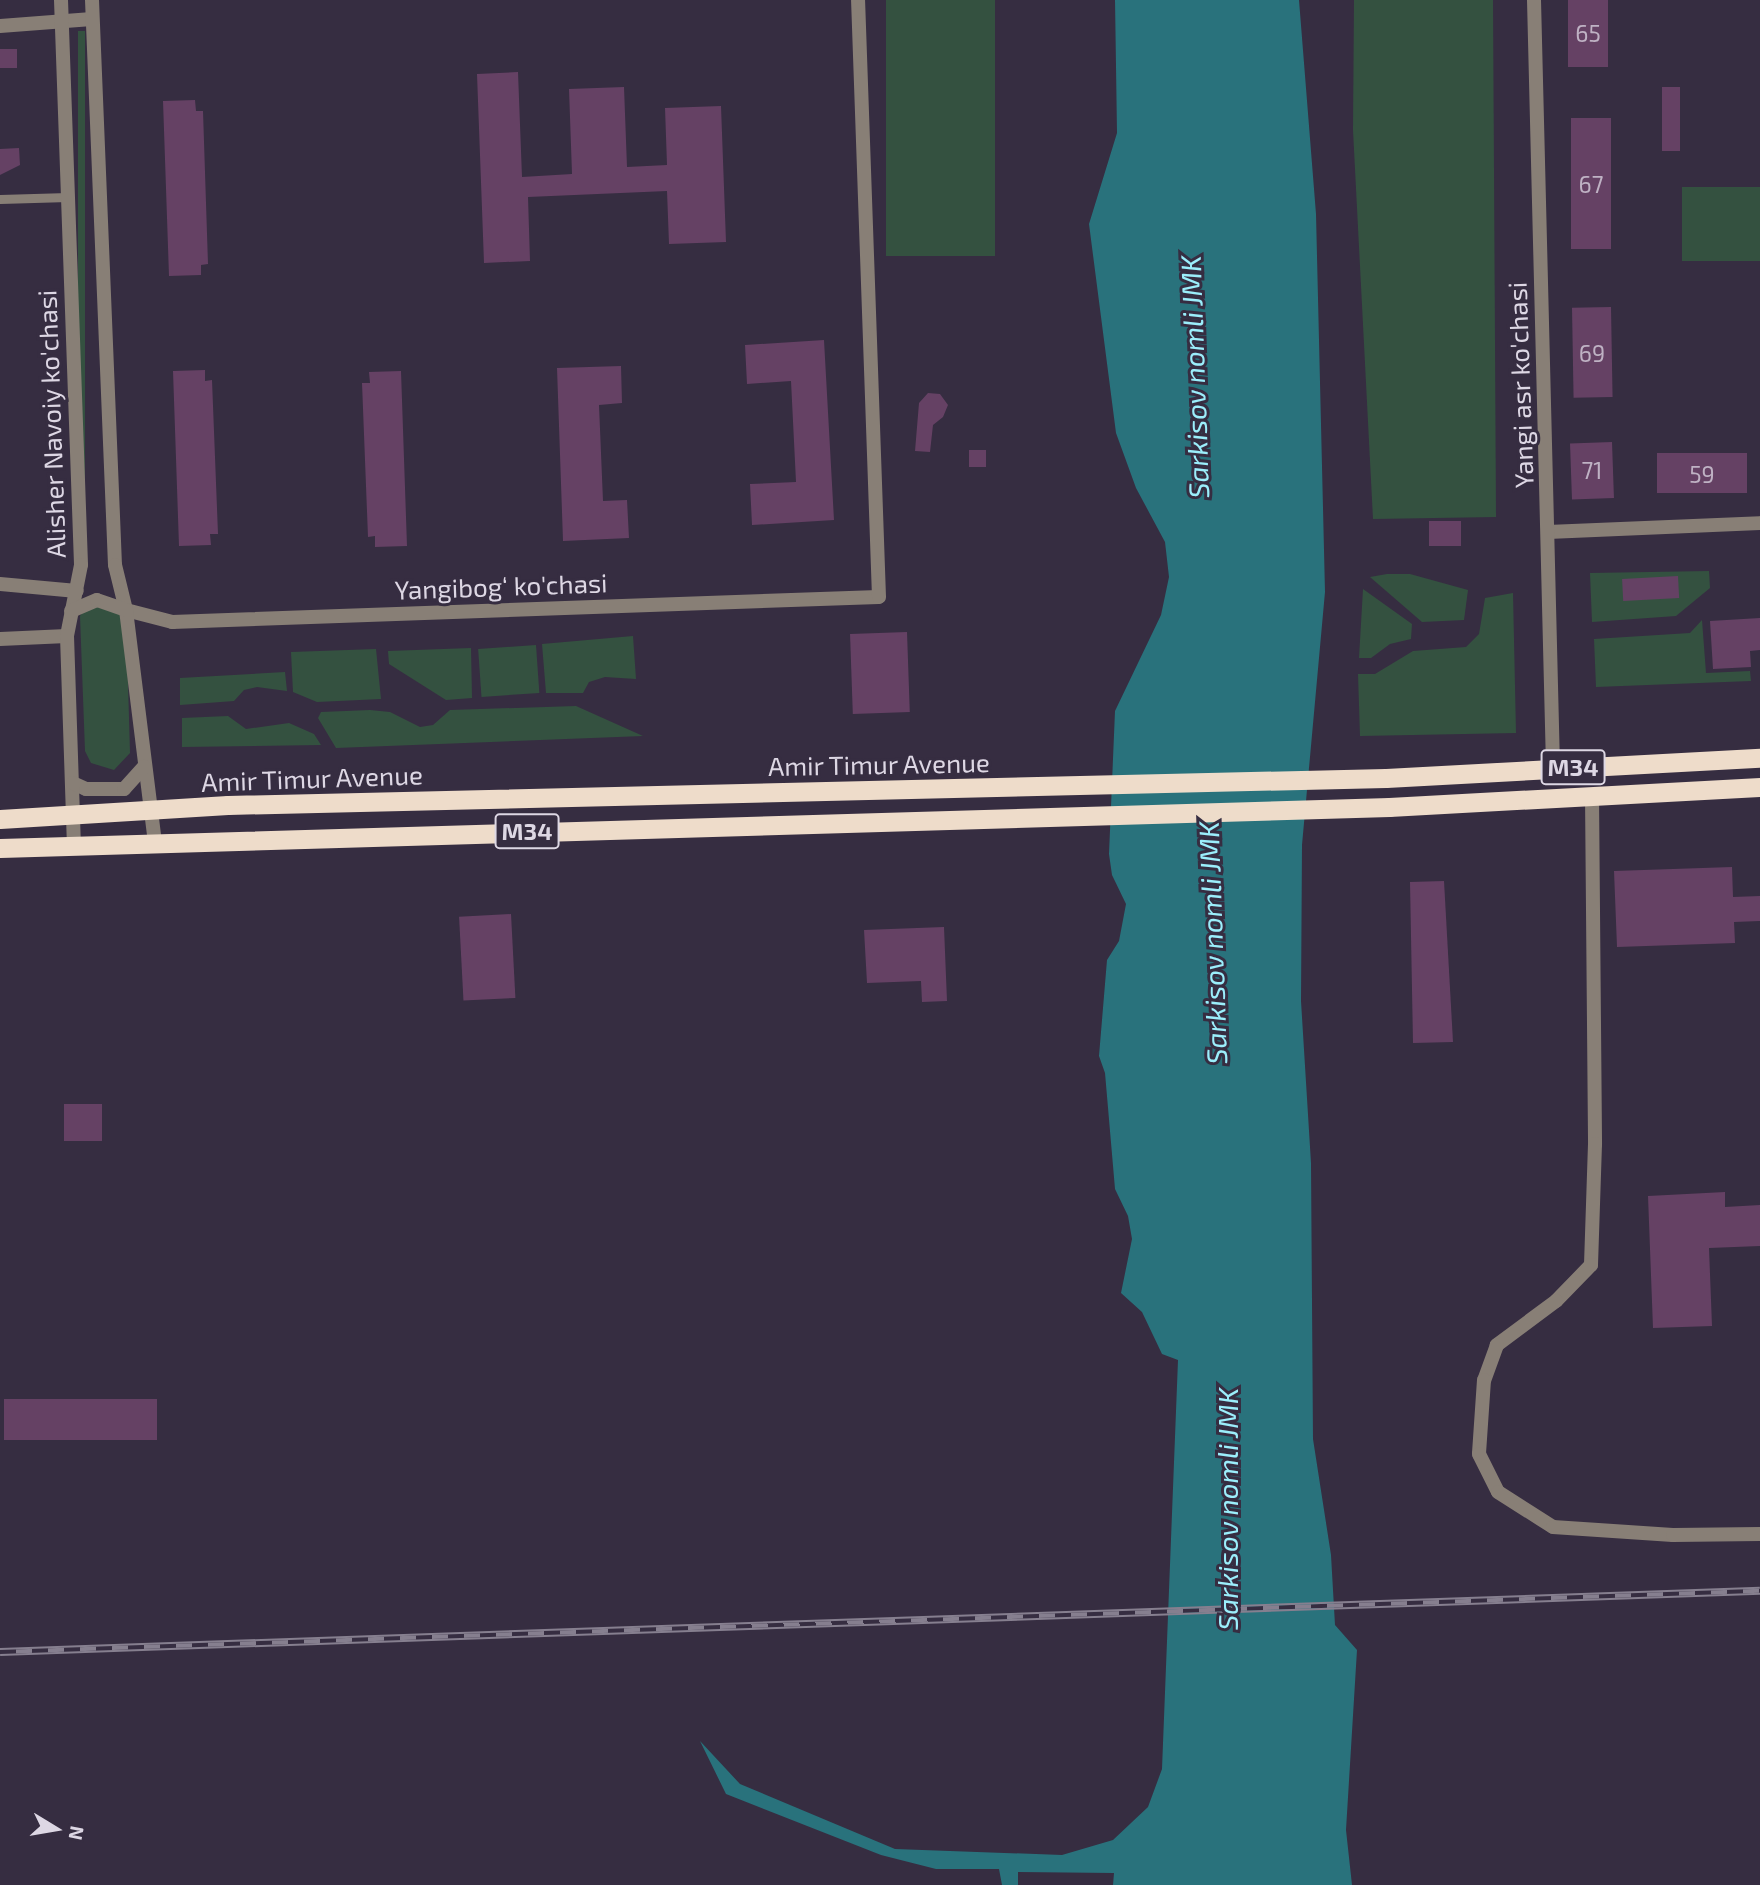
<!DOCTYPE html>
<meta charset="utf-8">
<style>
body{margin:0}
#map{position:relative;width:1760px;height:1885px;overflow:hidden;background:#362d41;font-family:"Exo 2",sans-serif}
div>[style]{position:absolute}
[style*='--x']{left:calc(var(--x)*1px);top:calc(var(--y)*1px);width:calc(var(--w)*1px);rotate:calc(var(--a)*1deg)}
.green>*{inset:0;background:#345140;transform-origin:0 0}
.water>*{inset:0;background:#29727c}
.building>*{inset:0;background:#654164;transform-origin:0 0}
.service>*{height:9px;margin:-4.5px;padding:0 4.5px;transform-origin:4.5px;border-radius:4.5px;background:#887f76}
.minor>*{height:14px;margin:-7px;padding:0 7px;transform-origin:7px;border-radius:7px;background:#887f76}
.tertiary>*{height:14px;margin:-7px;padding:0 7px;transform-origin:7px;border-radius:7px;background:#887f76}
.trunk>*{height:19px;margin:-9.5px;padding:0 9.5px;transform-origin:9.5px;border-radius:9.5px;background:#eedcca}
.rail>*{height:8px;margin-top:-4px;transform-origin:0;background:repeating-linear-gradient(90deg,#362d41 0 16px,#867f8f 0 32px);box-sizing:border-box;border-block:2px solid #867f8f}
span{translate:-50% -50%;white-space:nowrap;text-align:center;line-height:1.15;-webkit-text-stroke:6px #362d41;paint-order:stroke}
.number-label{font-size:23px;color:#bfb2c4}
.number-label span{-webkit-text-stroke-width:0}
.shield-label span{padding:2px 5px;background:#362d41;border:2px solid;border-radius:5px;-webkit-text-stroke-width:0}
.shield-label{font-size:24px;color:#ddd7e4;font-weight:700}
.street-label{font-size:26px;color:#ddd7e4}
.water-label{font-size:28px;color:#9beefb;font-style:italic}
.north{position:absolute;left:21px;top:1794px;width:70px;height:70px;-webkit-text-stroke:5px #362d41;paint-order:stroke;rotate:101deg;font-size:19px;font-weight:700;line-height:28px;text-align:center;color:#ddd7e4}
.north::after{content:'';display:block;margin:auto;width:24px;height:32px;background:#ddd7e4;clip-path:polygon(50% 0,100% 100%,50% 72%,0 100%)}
</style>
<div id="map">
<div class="green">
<div style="left:886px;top:0;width:109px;height:256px"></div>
<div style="clip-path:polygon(1354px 0,1493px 0,1496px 517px,1373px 519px,1353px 130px)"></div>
<div style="left:78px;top:31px;width:7px;height:523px"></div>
<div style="left:1760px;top:187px;width:74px;height:78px;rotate:90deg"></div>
<div style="clip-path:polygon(1709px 571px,1710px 588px,1676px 616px,1592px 622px,1590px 573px)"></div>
<div style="clip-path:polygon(1387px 574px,1410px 574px,1468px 590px,1464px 620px,1422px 622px,1370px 577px)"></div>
<div style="clip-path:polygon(1363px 589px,1412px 624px,1411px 639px,1390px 644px,1371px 658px,1359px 658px)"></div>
<div style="clip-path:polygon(1513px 593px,1516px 733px,1360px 736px,1358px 674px,1375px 674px,1413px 651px,1466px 647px,1479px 634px,1485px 598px)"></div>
<div style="clip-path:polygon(91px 599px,126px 613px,130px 753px,114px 770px,91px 763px,85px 751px,80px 616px)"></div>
<div style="clip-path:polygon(1702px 620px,1706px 673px,1750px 671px,1751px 681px,1596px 687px,1594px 639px,1690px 633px)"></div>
<div style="clip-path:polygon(633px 636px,636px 679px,605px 677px,589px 682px,583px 693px,546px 693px,542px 644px)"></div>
<div style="left:536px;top:645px;width:48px;height:58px;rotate:86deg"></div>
<div style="clip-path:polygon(471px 648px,472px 698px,446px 700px,389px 664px,388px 651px)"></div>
<div style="clip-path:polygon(376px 649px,381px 699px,317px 702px,293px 692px,291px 652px)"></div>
<div style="clip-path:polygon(285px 672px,287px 691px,257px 687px,244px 690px,234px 701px,180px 705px,180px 678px)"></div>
<div style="clip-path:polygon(576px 706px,643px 736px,336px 748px,318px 718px,321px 712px,370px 710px,390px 712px,420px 727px,433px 725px,450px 710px)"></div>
<div style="clip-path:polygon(228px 716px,246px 729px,289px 723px,314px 734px,321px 745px,182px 747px,182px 718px)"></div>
</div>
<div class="water">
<div style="clip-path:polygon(1115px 0,1299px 0,1316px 214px,1325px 592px,1302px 845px,1301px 1001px,1311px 1163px,1313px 1439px,1331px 1555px,1335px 1625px,1357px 1650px,1346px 1830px,1352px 1885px,1113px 1885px,1114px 1873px,1018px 1872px,1018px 1885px,1002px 1885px,999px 1869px,936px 1869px,881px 1855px,726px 1794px,700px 1741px,740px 1784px,895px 1849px,1062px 1855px,1113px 1840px,1148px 1807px,1162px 1769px,1178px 1360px,1162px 1354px,1142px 1312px,1121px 1293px,1132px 1239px,1128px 1216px,1115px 1189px,1105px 1073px,1099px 1056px,1107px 960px,1119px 941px,1126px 904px,1112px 875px,1109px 854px,1115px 711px,1161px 615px,1169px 577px,1165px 542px,1136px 488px,1116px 433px,1089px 224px,1117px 133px)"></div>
</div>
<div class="building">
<div style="left:1568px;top:0;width:40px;height:67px"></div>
<div style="left:17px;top:49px;width:19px;height:17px;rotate:90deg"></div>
<div style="clip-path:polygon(518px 72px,522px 177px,572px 174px,569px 89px,624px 87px,627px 167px,667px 165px,665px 108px,721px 106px,726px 242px,669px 244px,667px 191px,528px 197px,530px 261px,484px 263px,477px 74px)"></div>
<div style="left:1662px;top:87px;width:18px;height:64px"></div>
<div style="clip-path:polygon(195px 100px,196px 111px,203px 111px,208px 264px,201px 265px,201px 275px,169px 276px,163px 101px)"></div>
<div style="left:1571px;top:118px;width:40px;height:131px"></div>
<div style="clip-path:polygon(19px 148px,20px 165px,0 175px,0 149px)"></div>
<div style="left:1611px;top:307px;width:90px;height:39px;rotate:89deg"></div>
<div style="clip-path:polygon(824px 340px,834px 520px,752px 525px,750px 484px,796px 482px,791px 381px,747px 384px,745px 345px)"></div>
<div style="clip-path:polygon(621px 366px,622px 403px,599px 405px,603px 501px,627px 500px,629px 538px,563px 541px,557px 368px)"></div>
<div style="clip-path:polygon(205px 370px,205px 381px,212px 380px,218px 534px,210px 534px,211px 545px,179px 546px,173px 371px)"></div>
<div style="clip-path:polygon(401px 371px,407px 546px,375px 547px,375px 536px,368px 537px,362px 383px,370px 383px,369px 372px)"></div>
<div style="clip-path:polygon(928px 393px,940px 394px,948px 405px,943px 417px,933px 425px,930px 452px,915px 451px,919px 403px)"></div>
<div style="left:1612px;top:442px;width:56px;height:42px;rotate:88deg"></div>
<div style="left:986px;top:450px;width:17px;height:17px;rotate:90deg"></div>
<div style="left:1747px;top:453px;width:40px;height:90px;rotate:90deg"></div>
<div style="left:1429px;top:521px;width:32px;height:25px"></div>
<div style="left:1678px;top:576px;width:22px;height:56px;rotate:87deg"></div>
<div style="clip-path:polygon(1760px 618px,1760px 650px,1750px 651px,1751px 667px,1713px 669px,1710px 621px)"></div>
<div style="left:907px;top:632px;width:80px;height:57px;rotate:88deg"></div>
<div style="clip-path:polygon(1732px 867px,1733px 897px,1760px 896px,1760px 921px,1734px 922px,1735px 943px,1617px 947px,1614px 871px)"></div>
<div style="clip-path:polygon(1444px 881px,1453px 1042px,1413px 1043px,1410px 882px)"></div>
<div style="left:511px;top:914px;width:84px;height:52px;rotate:87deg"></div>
<div style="clip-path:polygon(944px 927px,947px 1001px,922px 1002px,921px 981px,867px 983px,864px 930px)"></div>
<div style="left:64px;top:1104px;width:38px;height:37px"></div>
<div style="clip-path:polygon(1725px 1192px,1725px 1207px,1760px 1205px,1760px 1246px,1709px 1248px,1712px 1326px,1653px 1328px,1648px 1196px)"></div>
<div style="left:157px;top:1399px;width:41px;height:153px;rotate:90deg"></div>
</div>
<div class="service">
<div style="--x:0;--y:199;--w:68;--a:-1.7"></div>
</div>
<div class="minor">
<div style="--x:0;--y:26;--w:92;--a:-4.4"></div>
<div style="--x:1548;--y:532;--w:212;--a:-2.4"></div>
<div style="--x:0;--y:584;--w:77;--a:5.2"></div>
<div style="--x:126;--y:610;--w:48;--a:14.6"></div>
<div style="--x:172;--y:622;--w:707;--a:-2.03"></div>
<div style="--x:879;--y:597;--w:597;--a:-92.01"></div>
<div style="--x:0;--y:639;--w:67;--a:-2.6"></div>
<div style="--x:1592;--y:795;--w:349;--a:89.5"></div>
<div style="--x:1595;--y:1144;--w:121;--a:91.9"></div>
<div style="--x:1591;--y:1265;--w:50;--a:134.2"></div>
<div style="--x:1556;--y:1301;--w:74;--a:143.3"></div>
<div style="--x:1497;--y:1345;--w:37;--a:110"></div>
<div style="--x:1484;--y:1380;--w:74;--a:93.9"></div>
<div style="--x:1479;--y:1454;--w:42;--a:63.4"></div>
<div style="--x:1498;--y:1492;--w:65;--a:32.5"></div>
<div style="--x:1553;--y:1527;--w:120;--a:3.8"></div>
<div style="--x:1673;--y:1535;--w:87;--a:-0.7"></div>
</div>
<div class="tertiary">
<div style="--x:61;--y:0;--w:565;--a:87.97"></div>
<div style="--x:81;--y:565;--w:72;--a:101.2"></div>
<div style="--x:67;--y:636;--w:209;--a:88.1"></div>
<div style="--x:92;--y:0;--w:565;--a:87.67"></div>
<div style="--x:115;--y:565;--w:46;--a:76.3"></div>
<div style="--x:126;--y:610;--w:235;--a:82.9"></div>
<div style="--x:1534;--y:0;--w:768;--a:88.58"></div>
<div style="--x:71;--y:611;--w:28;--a:-23"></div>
<div style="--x:97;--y:600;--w:31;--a:19"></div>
<div style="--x:73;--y:783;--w:14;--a:25"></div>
<div style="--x:86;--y:789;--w:38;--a:0"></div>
<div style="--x:124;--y:789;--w:30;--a:-48"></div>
</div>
<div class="trunk">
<div style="--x:0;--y:819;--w:228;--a:-3.5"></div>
<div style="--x:228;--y:805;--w:1158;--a:-1.34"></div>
<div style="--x:1386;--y:778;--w:375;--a:-3.1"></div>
<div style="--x:0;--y:848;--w:1390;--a:-1.69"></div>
<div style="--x:1389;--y:807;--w:372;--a:-3.1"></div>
</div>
<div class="rail">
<div style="--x:0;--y:1652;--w:1761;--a:-1.99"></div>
</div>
<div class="number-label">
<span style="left:1588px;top:33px">65</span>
<span style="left:1591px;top:184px">67</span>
<span style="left:1592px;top:353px">69</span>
<span style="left:1592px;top:470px">71</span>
<span style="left:1702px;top:474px">59</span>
</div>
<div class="shield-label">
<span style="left:1573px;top:767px">M34</span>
<span style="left:527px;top:831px">M34</span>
</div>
<div class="street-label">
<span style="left:1520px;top:385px;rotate:-92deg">Yangi asr ko'chasi</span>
<span style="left:51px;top:424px;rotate:-92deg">Alisher Navoiy ko'chasi</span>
<span style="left:501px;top:586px;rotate:-2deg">Yangibog‘ ko'chasi</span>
<span style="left:879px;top:764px;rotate:-1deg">Amir Timur Avenue</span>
<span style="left:312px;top:778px;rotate:-2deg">Amir Timur Avenue</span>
</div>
<div class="water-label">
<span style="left:1194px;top:377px;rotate:-92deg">Sarkisov nomli JMK</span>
<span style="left:1212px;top:943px;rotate:-92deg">Sarkisov nomli JMK</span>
<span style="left:1227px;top:1509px;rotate:-90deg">Sarkisov nomli JMK</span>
</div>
<div class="north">N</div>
</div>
